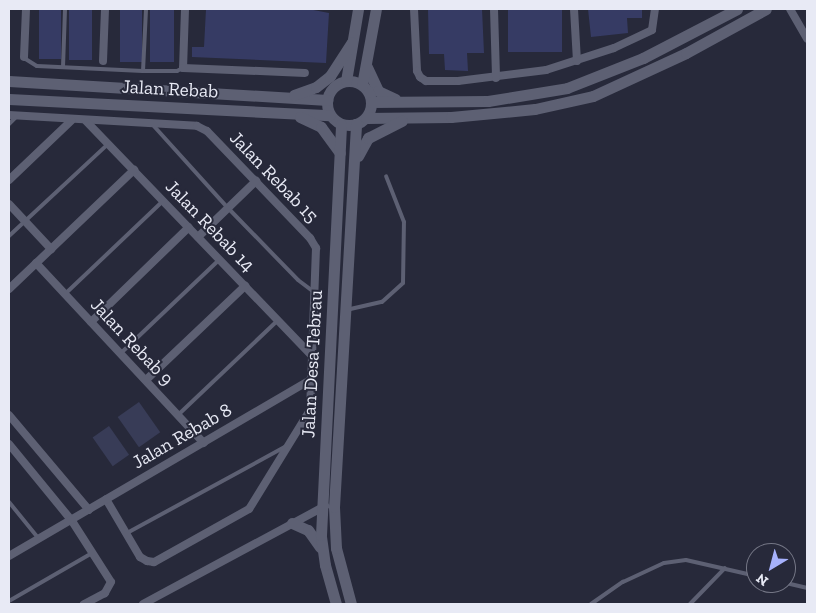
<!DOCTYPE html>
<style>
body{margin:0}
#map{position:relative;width:816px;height:613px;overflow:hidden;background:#27293a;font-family:"Zilla Slab",serif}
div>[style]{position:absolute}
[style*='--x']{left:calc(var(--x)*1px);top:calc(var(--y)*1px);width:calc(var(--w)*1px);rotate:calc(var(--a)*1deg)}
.green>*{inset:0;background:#383c57;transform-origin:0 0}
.building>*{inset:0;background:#363b64;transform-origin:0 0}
.lane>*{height:4px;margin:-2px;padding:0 2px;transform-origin:2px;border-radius:2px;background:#5d6073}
.street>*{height:8px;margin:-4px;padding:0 4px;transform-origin:4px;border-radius:4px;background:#5d6073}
.secondary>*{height:11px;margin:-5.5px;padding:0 5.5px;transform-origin:5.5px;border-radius:5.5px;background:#5d6073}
.secondary>.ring{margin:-5.5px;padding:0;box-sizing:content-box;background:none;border:11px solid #5d6073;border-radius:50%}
span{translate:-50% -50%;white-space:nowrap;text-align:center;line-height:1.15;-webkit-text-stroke:4px #27293a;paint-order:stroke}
.street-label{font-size:19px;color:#e8eaf5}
.frame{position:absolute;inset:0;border:10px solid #e8eaf5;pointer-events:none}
.north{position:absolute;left:746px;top:543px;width:50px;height:50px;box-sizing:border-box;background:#27293a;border:1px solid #747685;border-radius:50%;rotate:217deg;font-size:14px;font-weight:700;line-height:20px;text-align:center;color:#e8eaf5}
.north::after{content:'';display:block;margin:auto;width:18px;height:22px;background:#a6b1fc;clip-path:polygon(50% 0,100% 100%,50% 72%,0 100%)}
</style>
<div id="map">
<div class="green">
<div style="left:139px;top:402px;width:37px;height:26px;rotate:55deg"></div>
<div style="left:109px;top:426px;width:35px;height:20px;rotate:55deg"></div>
</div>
<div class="building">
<div style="left:39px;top:9px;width:22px;height:50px"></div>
<div style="left:69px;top:9px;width:23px;height:51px"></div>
<div style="left:120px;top:9px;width:22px;height:53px"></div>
<div style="left:150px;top:9px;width:24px;height:53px"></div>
<div style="clip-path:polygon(206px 9px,308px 9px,329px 13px,326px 63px,192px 57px,192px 47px,204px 47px)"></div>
<div style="clip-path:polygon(428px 9px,482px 9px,484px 53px,467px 53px,468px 71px,445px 70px,444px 54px,429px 54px)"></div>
<div style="left:508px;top:9px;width:54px;height:43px"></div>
<div style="clip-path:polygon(588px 9px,642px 9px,642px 18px,627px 18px,628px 33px,591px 37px)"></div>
</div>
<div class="lane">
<div style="--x:24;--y:58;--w:15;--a:32"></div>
<div style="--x:37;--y:66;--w:106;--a:2.7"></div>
<div style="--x:143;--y:71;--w:34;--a:0"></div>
<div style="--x:177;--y:71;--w:7;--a:-27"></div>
<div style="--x:63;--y:67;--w:58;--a:-88"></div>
<div style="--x:143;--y:71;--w:62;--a:-87.2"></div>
<div style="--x:9;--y:124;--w:11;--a:-45"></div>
<div style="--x:152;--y:124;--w:113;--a:47.9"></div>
<div style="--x:228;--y:208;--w:100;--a:45.8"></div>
<div style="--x:298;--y:280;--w:21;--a:37"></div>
<div style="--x:9;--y:236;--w:135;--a:-42.9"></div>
<div style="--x:65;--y:294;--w:135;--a:-43.5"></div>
<div style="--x:346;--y:310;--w:37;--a:-13"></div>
<div style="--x:382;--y:302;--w:28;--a:-42"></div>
<div style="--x:403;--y:283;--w:61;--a:-89.1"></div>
<div style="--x:404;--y:222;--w:49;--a:-111.4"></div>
<div style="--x:121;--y:353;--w:135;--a:-43.5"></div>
<div style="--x:178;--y:415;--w:138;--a:-43.5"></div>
<div style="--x:9;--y:502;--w:48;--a:51"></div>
<div style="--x:127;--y:533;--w:180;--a:-28.6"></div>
<div style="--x:786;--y:583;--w:22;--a:13"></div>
<div style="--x:9;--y:601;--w:96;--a:-30"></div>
<div style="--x:591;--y:604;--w:39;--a:-35"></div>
<div style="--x:623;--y:582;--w:45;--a:-24.9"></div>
<div style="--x:664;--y:563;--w:22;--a:-8"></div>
<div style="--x:686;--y:560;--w:72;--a:12.9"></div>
<div style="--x:690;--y:604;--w:50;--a:-45.8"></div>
</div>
<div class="street">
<div style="--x:185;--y:9;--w:59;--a:91.9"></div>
<div style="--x:183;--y:68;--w:122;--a:2.3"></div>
<div style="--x:414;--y:9;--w:62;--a:87.2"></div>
<div style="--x:417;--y:71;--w:7;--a:63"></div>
<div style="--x:420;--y:77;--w:7;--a:34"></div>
<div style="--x:426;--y:81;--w:32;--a:0"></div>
<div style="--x:458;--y:81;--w:89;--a:-7.1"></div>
<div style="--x:546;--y:70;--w:71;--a:-17.9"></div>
<div style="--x:614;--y:48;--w:42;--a:-25.3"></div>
<div style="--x:652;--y:30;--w:21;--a:-82"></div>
<div style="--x:494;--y:9;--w:69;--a:88.3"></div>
<div style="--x:574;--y:9;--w:52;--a:86.7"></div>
<div style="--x:790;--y:9;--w:34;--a:60"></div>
<div style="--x:24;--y:57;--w:48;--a:-87.6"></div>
<div style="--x:103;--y:61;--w:52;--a:-87.8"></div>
<div style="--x:9;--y:115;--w:188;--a:3.3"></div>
<div style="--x:197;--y:126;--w:11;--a:27"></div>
<div style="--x:207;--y:131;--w:149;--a:46.1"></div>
<div style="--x:310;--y:238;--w:12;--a:59"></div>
<div style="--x:316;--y:248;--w:162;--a:92.1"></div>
<div style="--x:310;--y:410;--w:116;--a:121.6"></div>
<div style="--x:249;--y:509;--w:109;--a:150.8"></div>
<div style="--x:154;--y:562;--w:7;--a:-172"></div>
<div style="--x:147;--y:561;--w:8;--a:-150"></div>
<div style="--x:140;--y:557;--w:67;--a:-120.4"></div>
<div style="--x:86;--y:121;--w:325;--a:46.1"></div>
<div style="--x:9;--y:180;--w:86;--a:-43.6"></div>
<div style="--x:9;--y:204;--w:62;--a:47"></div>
<div style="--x:198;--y:237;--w:81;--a:-44"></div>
<div style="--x:36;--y:263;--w:246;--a:47"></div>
<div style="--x:9;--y:289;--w:173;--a:-43.6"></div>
<div style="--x:91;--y:322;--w:136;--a:-44.1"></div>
<div style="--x:146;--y:380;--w:137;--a:-43.5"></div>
<div style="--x:9;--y:415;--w:124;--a:49.9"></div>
<div style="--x:9;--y:444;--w:99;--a:50.7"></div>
<div style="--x:72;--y:521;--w:72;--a:57.4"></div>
<div style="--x:111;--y:582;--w:13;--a:119"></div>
<div style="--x:105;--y:593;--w:24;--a:152"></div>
<div style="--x:9;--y:556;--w:349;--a:-30.3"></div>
<div style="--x:143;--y:604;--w:207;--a:-28.3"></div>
</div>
<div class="secondary">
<div style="--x:367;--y:67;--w:26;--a:65"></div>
<div style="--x:378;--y:91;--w:19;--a:25"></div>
<div class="ring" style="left:327px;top:81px;width:33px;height:33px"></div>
<div style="--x:9;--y:81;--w:319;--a:3.4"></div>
<div style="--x:346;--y:81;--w:73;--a:-80.5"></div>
<div style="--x:362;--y:85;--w:77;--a:-79.6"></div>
<div style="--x:294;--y:95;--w:23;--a:-20"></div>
<div style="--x:316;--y:87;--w:18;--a:-38"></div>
<div style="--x:330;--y:76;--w:40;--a:-57.1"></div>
<div style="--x:9;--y:99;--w:321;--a:2.9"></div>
<div style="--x:371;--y:102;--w:117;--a:-0.5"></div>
<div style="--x:488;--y:101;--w:80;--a:-9.3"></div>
<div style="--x:567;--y:88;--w:82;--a:-21.5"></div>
<div style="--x:643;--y:58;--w:106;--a:-27.5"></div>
<div style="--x:300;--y:117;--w:23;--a:25"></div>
<div style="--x:321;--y:127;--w:32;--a:54"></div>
<div style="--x:366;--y:118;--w:85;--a:-0.7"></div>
<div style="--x:451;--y:117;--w:84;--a:-5.4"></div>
<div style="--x:535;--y:109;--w:59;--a:-12.6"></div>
<div style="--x:593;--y:96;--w:102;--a:-24.8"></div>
<div style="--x:686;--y:53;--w:91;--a:-28.8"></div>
<div style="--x:358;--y:156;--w:21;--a:-61"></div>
<div style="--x:368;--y:138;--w:38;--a:-27"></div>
<div style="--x:292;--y:523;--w:17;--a:24"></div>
<div style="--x:308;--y:530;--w:21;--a:55"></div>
<div style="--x:336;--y:604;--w:41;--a:-105.8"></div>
<div style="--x:325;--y:565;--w:30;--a:-98"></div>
<div style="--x:321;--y:535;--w:411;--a:-87.2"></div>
<div style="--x:351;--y:604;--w:58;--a:-105"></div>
<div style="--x:336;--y:548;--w:41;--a:-92.8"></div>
<div style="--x:334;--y:507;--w:384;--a:-86.7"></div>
</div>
<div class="street-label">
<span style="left:170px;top:89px;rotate:3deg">Jalan Rebab</span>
<span style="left:274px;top:177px;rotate:46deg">Jalan Rebab 15</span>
<span style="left:210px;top:226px;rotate:46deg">Jalan Rebab 14</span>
<span style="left:132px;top:342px;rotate:47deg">Jalan Rebab 9</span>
<span style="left:312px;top:364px;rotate:-87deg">Jalan Desa Tebrau</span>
<span style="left:182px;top:436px;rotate:-30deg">Jalan Rebab 8</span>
</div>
<div class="frame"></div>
<div class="north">N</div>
</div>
